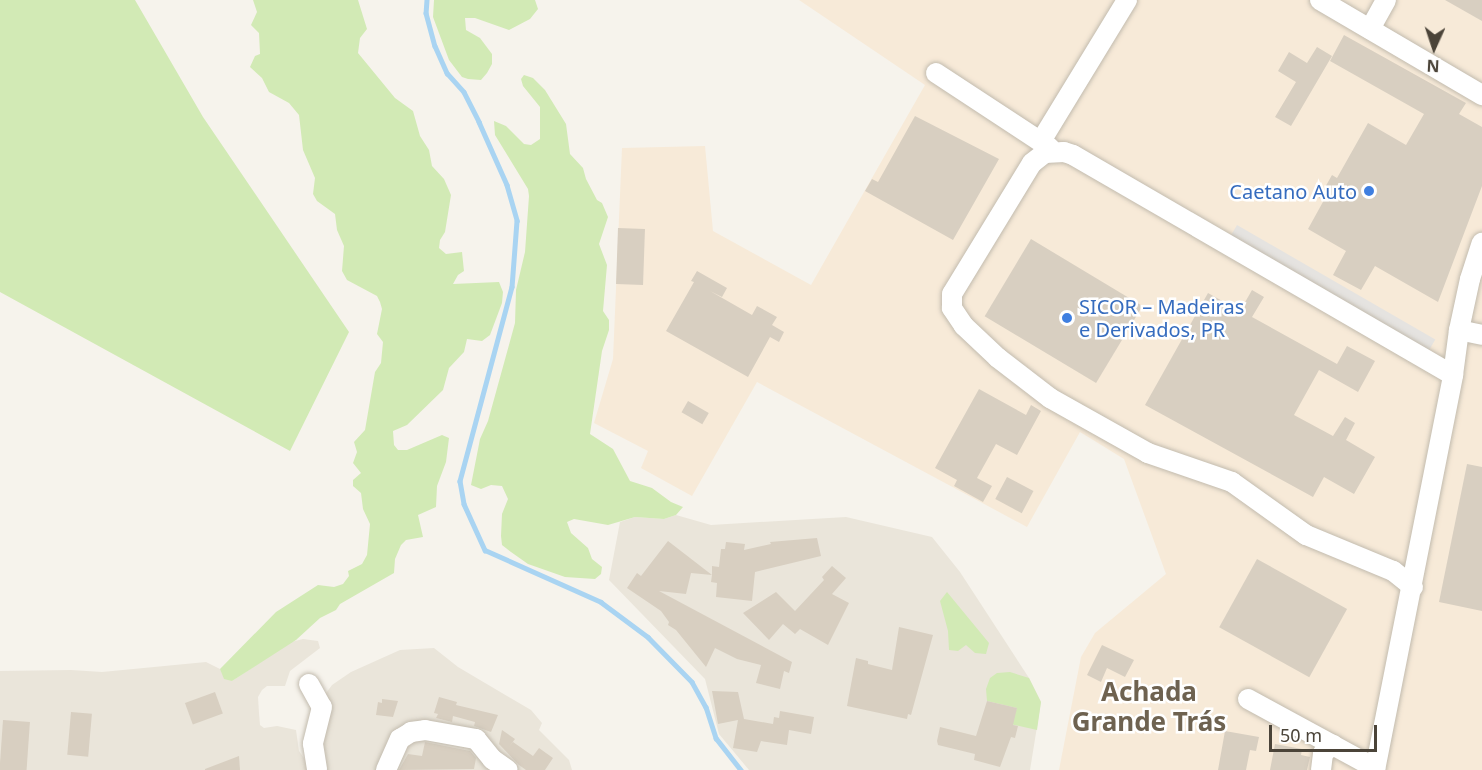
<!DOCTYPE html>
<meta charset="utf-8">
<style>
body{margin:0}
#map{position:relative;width:1482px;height:770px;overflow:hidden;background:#f6f3ec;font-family:"Noto Sans",sans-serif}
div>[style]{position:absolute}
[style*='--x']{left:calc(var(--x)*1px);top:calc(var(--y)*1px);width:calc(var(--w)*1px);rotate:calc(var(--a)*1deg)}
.residential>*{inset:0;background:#eae5da}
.commercial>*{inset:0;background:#f7ead8}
.green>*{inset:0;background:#d2eab5}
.parking>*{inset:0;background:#e5e3e0;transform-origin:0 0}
.stream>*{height:4.5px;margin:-2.25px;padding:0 2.25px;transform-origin:2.25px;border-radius:2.25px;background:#a9d4f2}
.building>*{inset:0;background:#d8cfc1;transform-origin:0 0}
.roads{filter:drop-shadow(0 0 2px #c2bbae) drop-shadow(0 0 2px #c2bbae)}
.minor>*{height:20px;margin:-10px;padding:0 10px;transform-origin:10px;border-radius:10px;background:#fff}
.dots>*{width:16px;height:16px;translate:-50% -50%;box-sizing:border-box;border:3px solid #fff;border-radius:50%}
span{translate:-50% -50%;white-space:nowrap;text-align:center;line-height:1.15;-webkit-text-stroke:5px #fff;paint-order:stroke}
.shop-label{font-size:20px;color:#366cbe}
.right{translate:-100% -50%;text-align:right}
.left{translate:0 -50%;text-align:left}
.district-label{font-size:26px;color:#6e6250;font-weight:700}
.north{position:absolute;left:1404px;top:18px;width:60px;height:60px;-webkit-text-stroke:4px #fff;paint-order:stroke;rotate:183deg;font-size:16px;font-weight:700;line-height:24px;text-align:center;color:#4b4439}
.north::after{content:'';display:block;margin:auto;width:21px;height:27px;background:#4b4439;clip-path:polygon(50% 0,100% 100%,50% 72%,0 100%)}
.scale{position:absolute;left:1269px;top:725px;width:108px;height:27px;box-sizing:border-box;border:3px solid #4b4439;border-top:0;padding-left:8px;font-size:18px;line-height:21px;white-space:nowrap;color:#4b4439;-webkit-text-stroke:4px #fff;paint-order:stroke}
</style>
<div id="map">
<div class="residential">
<div style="clip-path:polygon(676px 515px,711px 525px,846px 517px,932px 537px,960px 572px,1029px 678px,1041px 702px,1030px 770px,749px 770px,719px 734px,705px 679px,609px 580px,620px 522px,635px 517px,664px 519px)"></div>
<div style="clip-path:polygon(303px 639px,318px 641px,320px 648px,290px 671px,285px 686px,267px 686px,262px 690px,258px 697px,259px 713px,260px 725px,264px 728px,277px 726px,296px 730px,299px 751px,308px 764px,309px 770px,0 770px,0 671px,71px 670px,102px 672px,206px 662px,220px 669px,232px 681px,291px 642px)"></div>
<div style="clip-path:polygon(434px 648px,458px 667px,531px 710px,542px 723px,539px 730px,569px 760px,572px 770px,325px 770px,315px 716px,321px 700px,332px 685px,351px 672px,400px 650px)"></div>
</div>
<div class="commercial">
<div style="clip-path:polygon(799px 0,1482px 0,1482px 770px,1059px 770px,1081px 657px,1095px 633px,1166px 574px,1124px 459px,1080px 432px,1027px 527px,757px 382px,692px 496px,641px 468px,648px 451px,594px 423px,613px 359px,622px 148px,705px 146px,713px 231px,811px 285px,925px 85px)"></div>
</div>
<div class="green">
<div style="clip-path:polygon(0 0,135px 0,203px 117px,349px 332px,290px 451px,0 292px)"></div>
<div style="clip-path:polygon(253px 0,358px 0,367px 29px,360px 38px,358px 53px,395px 98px,413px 111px,420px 136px,429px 150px,432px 166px,444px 179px,451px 195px,445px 232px,440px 240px,439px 248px,446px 254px,462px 252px,464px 271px,458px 275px,453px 284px,499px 282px,503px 292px,502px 303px,490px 335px,482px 341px,467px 339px,464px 352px,449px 368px,443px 390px,407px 425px,393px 431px,394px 445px,398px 450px,407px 450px,442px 435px,449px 438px,446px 462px,437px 486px,436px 507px,418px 515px,423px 537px,406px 540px,401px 545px,395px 559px,394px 573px,340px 604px,336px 610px,320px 618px,296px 640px,232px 681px,224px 679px,220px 669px,276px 612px,318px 585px,334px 587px,343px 584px,349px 576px,348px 571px,362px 564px,367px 555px,370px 524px,363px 509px,361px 493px,353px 486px,353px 480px,361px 473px,353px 463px,357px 452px,354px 442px,365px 430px,375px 372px,381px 363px,383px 342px,377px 334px,382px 309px,380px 302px,377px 296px,347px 280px,342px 271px,344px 246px,337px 230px,335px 214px,317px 201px,313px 194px,315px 178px,303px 150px,299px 115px,289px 103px,269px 92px,262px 78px,250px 67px,255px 56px,260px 54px,259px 33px,251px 25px,257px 12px)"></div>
<div style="clip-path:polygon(434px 0,535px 0,538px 9px,530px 19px,509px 30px,475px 18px,465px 18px,466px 30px,480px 38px,492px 54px,492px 64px,487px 73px,481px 80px,468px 79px,462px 77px,449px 60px,433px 17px)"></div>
<div style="clip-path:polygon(524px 75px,533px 78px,545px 90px,566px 124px,570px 154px,583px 168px,586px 179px,597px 200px,602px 203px,608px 217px,599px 244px,607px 265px,603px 311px,609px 320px,609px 330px,602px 351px,590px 434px,613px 449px,630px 481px,652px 488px,671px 502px,683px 507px,676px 515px,664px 519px,635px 517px,608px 525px,574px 519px,567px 522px,571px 533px,588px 548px,592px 559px,602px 567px,601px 574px,595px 579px,565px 577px,528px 564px,511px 552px,502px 545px,501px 536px,502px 514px,508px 499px,502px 486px,491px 485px,481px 489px,471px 485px,480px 439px,488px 421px,515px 323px,516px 290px,525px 252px,529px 196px,528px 189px,495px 135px,494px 121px,506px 126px,524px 144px,531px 145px,540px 139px,540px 107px,523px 86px,521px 79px)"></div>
<div style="clip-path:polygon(947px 592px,989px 643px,986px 654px,975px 653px,966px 645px,958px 651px,949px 650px,948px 631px,940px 601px)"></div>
<div style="clip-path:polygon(1010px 672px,1029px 678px,1041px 702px,1037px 730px,1010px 724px,1017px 708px,987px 701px,986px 689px,990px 678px,997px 673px)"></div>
</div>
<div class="parking">
<div style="left:1237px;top:225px;width:229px;height:14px;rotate:30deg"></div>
</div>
<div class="stream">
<div style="--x:427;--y:0;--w:13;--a:94"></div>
<div style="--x:426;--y:13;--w:34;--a:75"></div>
<div style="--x:435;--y:46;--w:30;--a:66"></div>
<div style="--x:447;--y:73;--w:25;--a:48"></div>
<div style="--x:464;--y:92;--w:34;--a:63"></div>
<div style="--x:479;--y:122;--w:69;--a:66"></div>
<div style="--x:507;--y:185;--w:37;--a:74"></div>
<div style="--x:517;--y:221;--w:66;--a:94.3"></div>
<div style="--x:512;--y:287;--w:201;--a:105"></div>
<div style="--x:460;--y:481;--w:23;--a:80"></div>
<div style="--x:464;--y:504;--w:51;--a:65.5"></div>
<div style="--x:485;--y:550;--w:127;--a:24.1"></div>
<div style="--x:601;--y:602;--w:59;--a:36.7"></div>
<div style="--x:648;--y:637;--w:63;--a:45.6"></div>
<div style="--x:692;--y:682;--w:29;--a:61"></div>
<div style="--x:706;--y:707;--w:33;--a:72"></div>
<div style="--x:716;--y:738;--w:41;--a:52"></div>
</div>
<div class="building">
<div style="clip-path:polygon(1445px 0,1482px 0,1482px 21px)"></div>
<div style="clip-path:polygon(1344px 35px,1466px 103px,1459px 114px,1482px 127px,1482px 186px,1438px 302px,1375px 266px,1361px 290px,1333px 275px,1346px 251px,1308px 229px,1324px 200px,1319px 198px,1332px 175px,1337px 178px,1368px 123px,1406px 145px,1424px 114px,1330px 61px)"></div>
<div style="clip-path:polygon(1317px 47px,1332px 56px,1291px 126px,1275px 117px,1296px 82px,1278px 71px,1289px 52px,1307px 63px)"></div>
<div style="clip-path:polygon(915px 116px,999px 159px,953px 240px,865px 191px,872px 179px,878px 182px)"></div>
<div style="left:618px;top:228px;width:27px;height:56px;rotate:2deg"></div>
<div style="left:1031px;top:239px;width:130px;height:90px;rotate:31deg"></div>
<div style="clip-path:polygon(697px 271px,727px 288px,722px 297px,710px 291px,752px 315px,757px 306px,777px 317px,772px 325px,784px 332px,779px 342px,770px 337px,748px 377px,666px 331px,694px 282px,691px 281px)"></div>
<div style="clip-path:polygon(1252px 290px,1264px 297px,1252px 317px,1337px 364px,1347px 346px,1375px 361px,1358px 392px,1319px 370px,1294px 415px,1333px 436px,1345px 417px,1355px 423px,1346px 440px,1375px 457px,1354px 494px,1324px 477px,1313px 497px,1145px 405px,1208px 293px,1240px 311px)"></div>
<div style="clip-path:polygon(979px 389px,1026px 415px,1031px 405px,1041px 411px,1017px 455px,996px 444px,977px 478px,992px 486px,983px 502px,954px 486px,957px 480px,935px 468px)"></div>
<div style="left:688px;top:401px;width:24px;height:13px;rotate:30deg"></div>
<div style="clip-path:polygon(1467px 464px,1482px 467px,1482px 611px,1439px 602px)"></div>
<div style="left:1007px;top:477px;width:30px;height:25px;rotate:28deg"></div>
<div style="clip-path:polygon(817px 538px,821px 556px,755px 572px,752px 601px,716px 597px,717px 583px,711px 582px,712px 575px,691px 573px,686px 594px,659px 591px,792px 662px,789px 673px,784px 671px,780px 689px,756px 683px,761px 665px,737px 659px,715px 648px,706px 667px,676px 630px,668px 625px,669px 622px,661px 611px,627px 588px,637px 573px,641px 576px,668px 541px,712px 575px,712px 566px,719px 567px,721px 549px,725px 549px,726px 542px,745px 544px,744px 550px,771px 544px,770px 542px)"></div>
<div style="left:1257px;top:559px;width:103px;height:78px;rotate:29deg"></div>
<div style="clip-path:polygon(832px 566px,846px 578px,832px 594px,849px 603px,828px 645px,800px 629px,795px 634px,783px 624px,769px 640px,743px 613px,776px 592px,795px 611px,824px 580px,822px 577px)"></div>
<div style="clip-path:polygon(899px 627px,933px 635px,911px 715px,908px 714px,907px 719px,847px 706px,856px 658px,868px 661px,868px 664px,892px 670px)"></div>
<div style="clip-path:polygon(1102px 645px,1134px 660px,1125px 677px,1107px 668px,1101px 682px,1087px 675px)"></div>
<div style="clip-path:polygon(712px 691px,738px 692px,744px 719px,773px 724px,774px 717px,779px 718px,780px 711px,814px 717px,811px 734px,789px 730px,787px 745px,761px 741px,757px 752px,733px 748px,738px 720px,718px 724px)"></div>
<div style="left:215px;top:692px;width:23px;height:32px;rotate:70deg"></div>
<div style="clip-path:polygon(439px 697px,457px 702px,456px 705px,498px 715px,491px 732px,474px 726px,475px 722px,453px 716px,452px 722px,436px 718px,438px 714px,434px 713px)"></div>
<div style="clip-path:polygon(382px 699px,398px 701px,393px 717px,376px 715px,378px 702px,382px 703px)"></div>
<div style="clip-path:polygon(987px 701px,1017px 708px,1013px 725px,1018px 726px,1015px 738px,1011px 737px,1000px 767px,974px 760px,975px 754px,938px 745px,937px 741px,940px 727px,976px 736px)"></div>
<div style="left:71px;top:712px;width:21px;height:43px;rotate:5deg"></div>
<div style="left:3px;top:720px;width:27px;height:50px;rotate:4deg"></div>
<div style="clip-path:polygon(502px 730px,515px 739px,509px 747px,513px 742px,533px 756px,539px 748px,553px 758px,545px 770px,526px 770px,519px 765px,499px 744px)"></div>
<div style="clip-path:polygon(1225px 731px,1259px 737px,1256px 751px,1250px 750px,1246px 770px,1218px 770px)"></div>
<div style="clip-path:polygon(425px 742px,470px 751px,476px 758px,474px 769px,399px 770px,408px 754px,422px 756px)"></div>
<div style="clip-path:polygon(1275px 744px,1302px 749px,1301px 755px,1310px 757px,1307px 770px,1270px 770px)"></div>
<div style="clip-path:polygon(239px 756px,240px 770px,205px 770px,205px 769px)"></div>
</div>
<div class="roads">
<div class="minor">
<div style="--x:1320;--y:0;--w:188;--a:30.4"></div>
<div style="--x:1370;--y:29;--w:33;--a:-61"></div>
<div style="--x:936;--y:73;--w:136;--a:33.3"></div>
<div style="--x:1041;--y:141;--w:165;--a:-58.6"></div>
<div style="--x:1459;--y:330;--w:24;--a:12"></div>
<div style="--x:1413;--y:587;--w:26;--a:-141"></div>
<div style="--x:1393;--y:571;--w:94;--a:-157.5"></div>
<div style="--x:1306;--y:535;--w:91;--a:-144.4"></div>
<div style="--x:1232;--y:482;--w:89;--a:-161"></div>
<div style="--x:1148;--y:453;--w:112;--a:-150.7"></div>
<div style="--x:1050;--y:398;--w:66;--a:-142.4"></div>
<div style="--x:998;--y:358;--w:47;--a:-136.7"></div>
<div style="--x:964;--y:326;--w:22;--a:-124"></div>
<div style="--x:952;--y:308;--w:14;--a:-90"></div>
<div style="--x:952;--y:294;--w:153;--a:-58.6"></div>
<div style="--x:1032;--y:163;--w:16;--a:-38"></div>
<div style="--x:1045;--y:153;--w:19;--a:-3"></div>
<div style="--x:1064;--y:152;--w:9;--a:18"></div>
<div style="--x:1073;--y:155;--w:439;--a:30.1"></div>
<div style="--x:309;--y:684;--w:26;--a:61"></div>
<div style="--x:322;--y:707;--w:38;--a:104"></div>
<div style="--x:313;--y:744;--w:26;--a:81"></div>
<div style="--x:1248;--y:699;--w:145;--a:28.5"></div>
<div style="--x:386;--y:770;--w:34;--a:-66"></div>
<div style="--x:400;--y:739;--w:13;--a:-32"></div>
<div style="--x:411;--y:732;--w:14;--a:-8"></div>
<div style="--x:425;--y:730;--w:52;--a:10"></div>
<div style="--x:476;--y:739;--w:26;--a:51"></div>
<div style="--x:492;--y:759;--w:19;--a:35"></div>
<div style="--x:1321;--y:770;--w:17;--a:-83"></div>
<div style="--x:1323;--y:753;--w:13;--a:-39"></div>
<div style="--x:1375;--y:770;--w:403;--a:-78.8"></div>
<div style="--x:1453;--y:375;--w:45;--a:-82.4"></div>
<div style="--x:1459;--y:330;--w:52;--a:-77.8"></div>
<div style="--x:1470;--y:279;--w:38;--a:-72"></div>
</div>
</div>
<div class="dots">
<div style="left:1369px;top:191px;background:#3f7fe0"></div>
<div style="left:1067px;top:318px;background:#3f7fe0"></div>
</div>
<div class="shop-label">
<span class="right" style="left:1357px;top:191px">Caetano Auto</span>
<span class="left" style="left:1079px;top:318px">SICOR – Madeiras<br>e Derivados, PR</span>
</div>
<div class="district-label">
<span style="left:1149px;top:707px">Achada<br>Grande Trás</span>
</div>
<div class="north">N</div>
<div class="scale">50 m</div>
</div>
